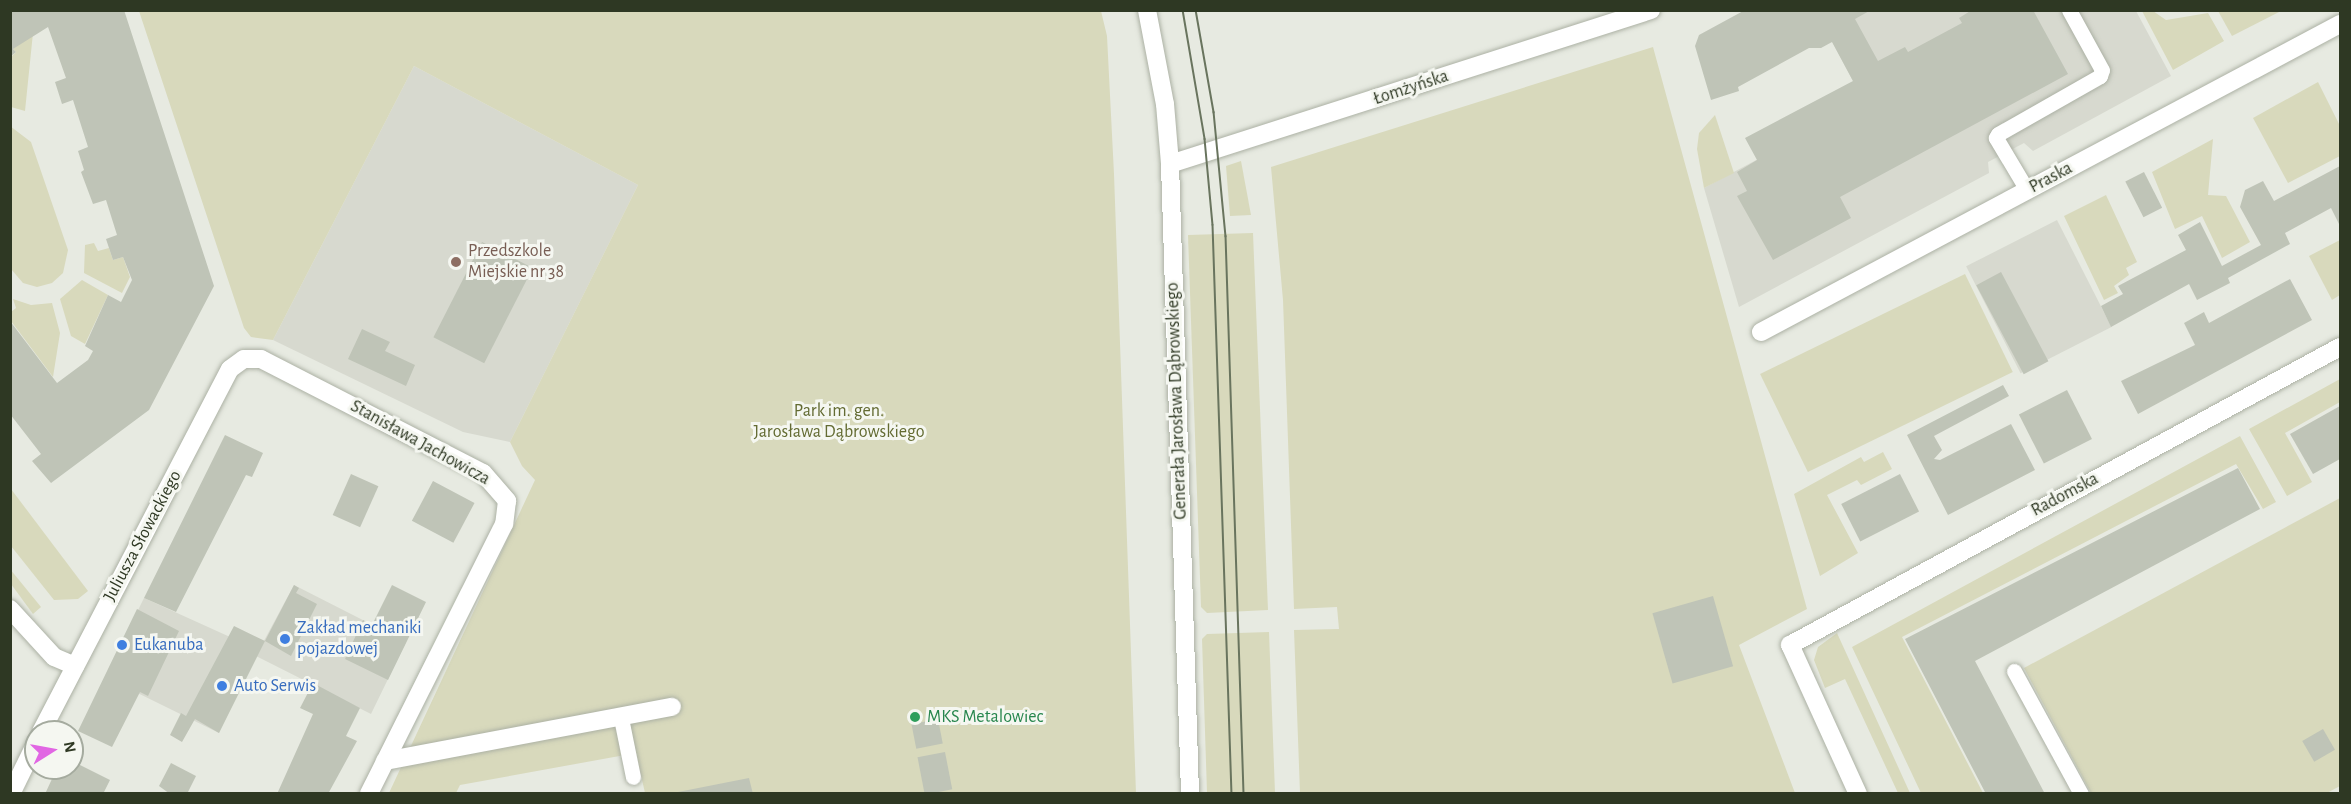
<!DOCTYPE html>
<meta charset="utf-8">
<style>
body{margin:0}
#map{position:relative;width:2351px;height:804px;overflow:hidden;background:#e7eae1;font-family:"Alegreya Sans",sans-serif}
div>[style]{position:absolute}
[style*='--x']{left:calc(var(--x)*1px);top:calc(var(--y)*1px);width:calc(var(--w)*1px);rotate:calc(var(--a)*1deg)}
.built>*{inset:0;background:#d7d9cf;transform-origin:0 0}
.green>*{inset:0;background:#d8d9bc;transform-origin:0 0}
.building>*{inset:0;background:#bfc4b7;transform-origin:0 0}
.roads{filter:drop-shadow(0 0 2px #acb1a4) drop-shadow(0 0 2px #acb1a4)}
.lane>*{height:15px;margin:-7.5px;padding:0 7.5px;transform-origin:7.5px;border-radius:7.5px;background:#fff}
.street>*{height:18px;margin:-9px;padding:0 9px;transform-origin:9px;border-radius:9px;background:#fff}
.secondary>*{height:18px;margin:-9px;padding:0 9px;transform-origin:9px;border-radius:9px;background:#fff}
.tram>*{height:1.5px;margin:-0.75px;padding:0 0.75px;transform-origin:0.75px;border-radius:0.75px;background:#69745e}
.dots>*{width:16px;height:16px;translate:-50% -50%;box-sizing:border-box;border:3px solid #f5f7f1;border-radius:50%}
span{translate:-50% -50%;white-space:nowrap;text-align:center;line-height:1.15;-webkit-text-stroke:6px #f5f7f1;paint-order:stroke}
.street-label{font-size:18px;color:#2e3823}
.education-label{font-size:18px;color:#785e54}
.left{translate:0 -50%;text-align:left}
.park-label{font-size:18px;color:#636b32}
.shop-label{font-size:18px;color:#366cbe}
.leisure-label{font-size:18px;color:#27864d}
.frame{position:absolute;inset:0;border:12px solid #2e3823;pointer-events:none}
.north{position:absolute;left:24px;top:720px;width:60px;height:60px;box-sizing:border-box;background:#f5f7f1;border:2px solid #a5ab9f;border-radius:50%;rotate:79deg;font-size:16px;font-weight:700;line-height:24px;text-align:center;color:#2e3823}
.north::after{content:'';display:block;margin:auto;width:21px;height:27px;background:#e166e3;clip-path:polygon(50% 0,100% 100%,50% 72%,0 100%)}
</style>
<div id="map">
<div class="built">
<div style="clip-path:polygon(1816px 11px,2136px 11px,2171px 76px,2033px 151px,2024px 143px,1988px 162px,1989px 173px,1739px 307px,1704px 188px,1864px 102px)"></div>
<div style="clip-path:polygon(414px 66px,638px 185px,510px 442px,463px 432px,273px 340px)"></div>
<div style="left:2057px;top:220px;width:120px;height:102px;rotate:63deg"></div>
<div style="clip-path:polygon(294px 585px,406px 642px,371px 714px,256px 656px,219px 733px,105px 677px,144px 598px,259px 650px)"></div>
</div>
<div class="green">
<div style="clip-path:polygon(139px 11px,1101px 11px,1107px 36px,1114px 174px,1136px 793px,645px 793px,636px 753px,460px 785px,456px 793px,389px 793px,535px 480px,522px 466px,510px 442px,638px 185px,414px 66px,273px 340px,251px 337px,244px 328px)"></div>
<div style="clip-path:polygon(2142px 11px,2153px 11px,2166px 20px,2208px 13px,2224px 41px,2173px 70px)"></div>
<div style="clip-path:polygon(2218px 11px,2281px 11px,2232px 36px)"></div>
<div style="clip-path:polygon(33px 33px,25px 111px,11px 107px,11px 57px,16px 52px,13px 49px)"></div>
<div style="clip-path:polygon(1653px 47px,1807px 609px,1739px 645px,1795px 793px,1300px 793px,1294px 630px,1339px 629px,1337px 607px,1294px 609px,1283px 300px,1271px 167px)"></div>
<div style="clip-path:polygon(2318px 82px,2340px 126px,2340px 156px,2288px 183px,2253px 118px)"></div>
<div style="clip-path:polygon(1715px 115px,1734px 173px,1704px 188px,1697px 149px,1699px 133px)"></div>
<div style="clip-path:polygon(10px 126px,31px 142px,68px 250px,63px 273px,52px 283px,37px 287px,23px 283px,11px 269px)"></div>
<div style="clip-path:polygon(2213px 139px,2208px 195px,2226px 196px,2250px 242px,2222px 258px,2202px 216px,2175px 229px,2152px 172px)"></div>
<div style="clip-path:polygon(1241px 161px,1251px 215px,1230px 216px,1226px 166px)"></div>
<div style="clip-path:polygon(2106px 195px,2137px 262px,2126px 268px,2129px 275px,2114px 286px,2118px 293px,2104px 300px,2064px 216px)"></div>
<div style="clip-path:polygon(1253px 233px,1268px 610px,1207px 613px,1201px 607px,1188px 235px)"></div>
<div style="clip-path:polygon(2340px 240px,2340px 295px,2332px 300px,2309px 256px)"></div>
<div style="clip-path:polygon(94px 243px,98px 251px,109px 248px,113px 260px,123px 257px,130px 277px,122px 293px,84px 273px,85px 245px)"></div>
<div style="left:1965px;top:274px;width:109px;height:228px;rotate:64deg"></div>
<div style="clip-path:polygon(82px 280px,108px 295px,85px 344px,71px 336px,60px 299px)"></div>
<div style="clip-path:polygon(13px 299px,31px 305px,52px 303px,60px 333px,53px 377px,11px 321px,11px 312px,16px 308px)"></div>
<div style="clip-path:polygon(2340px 379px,2340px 402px,2285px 433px,2312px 482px,2287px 496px,2249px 429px)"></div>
<div style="clip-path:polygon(2240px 436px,2276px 502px,2263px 509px,2236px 464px,1902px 637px,1983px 793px,1921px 793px,1852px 647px)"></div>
<div style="clip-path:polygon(1883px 452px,1892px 469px,1861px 485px,1857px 480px,1827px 495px,1858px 553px,1820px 576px,1794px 494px,1861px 457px,1864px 462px)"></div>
<div style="clip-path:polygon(11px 489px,88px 591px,78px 599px,54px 600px,11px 546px)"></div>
<div style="clip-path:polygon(2340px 498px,2340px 786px,2327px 793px,2091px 793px,2024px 668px)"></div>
<div style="clip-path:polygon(10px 569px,41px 607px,33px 614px,11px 584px)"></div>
<div style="clip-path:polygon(1269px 632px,1275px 793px,1207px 793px,1202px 639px,1207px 634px)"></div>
<div style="clip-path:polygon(1837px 633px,1910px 793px,1898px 793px,1845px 679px,1825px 688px,1814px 660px,1818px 647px)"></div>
</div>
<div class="building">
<div style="clip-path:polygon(10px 10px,124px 10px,214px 286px,149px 410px,51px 483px,32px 461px,41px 454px,10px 414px,10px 321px,57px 383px,88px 360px,93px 351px,85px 346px,108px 295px,121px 302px,132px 280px,123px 257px,113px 260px,106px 239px,117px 235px,106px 200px,93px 204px,81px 172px,84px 170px,78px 151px,88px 147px,73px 100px,62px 104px,55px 82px,66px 78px,48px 27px,13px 49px,16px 52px,10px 57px)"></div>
<div style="clip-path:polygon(1745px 10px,1871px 10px,1855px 19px,1878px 61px,1905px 47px,1908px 52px,1962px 23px,1959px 18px,1972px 10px,2033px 10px,2068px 74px,1840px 197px,1851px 218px,1773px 260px,1737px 196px,1747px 191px,1737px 172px,1757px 160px,1745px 138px,1853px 81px,1832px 42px,1821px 48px,1809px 48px,1738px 87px,1739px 91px,1711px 100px,1695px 46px,1699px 35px)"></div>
<div style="clip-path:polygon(2340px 166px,2340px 226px,2331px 208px,2285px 233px,2290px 244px,2228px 278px,2230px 283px,2197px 300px,2189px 284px,2111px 327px,2101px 306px,2123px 294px,2118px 286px,2186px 250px,2178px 235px,2200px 222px,2222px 266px,2261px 245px,2240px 207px,2245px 190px,2263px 181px,2274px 201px)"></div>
<div style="left:2144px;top:172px;width:40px;height:21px;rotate:63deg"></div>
<div style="left:482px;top:242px;width:57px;height:107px;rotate:27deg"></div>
<div style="left:2001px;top:272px;width:101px;height:28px;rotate:62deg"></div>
<div style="clip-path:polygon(2290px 279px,2312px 320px,2138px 414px,2121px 381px,2195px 345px,2184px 323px,2204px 312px,2209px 323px)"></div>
<div style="clip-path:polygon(362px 329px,390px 342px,385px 351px,415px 365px,406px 386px,348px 359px)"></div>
<div style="clip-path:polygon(2003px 385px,2009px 396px,1934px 436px,1942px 450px,1934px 459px,1940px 460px,2011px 424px,2035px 470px,1948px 515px,1907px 435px)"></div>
<div style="left:2067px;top:390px;width:55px;height:54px;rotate:63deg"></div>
<div style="clip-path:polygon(2340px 406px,2340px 459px,2313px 474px,2290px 434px)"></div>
<div style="clip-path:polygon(225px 435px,263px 453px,252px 477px,246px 475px,176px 612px,144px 598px)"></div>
<div style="clip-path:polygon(2238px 468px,2260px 509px,1975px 661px,2045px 794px,1986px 794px,1905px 639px)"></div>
<div style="left:351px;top:474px;width:30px;height:45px;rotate:24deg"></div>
<div style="left:1900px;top:474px;width:42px;height:66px;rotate:63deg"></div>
<div style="left:433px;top:481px;width:47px;height:45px;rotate:28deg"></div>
<div style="clip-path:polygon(294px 585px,299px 588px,296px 593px,317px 604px,291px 656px,265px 641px)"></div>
<div style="clip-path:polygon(392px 585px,426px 602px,388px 680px,345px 659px,363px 620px,372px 625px)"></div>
<div style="left:1713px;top:596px;width:73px;height:63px;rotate:74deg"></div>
<div style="clip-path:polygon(137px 609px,179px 631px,148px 696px,140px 692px,112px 747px,78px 731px)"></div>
<div style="clip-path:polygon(234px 626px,265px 641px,219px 733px,195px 719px,182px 742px,170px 735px,181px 713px,186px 716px)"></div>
<div style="clip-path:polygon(313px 683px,360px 708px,346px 736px,357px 741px,328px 794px,277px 794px,313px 714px,300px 708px)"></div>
<div style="left:938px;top:719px;width:25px;height:27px;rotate:79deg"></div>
<div style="left:2323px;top:729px;width:24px;height:24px;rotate:60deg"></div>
<div style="left:945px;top:752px;width:38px;height:28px;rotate:79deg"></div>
<div style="clip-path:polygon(72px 761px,110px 780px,103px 794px,45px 794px,57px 768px,72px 768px)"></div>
<div style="clip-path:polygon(171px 763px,196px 776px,187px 794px,170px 794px,159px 786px)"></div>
<div style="clip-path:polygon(749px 778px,753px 794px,678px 794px,678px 792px)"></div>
</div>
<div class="roads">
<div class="lane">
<div style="--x:2027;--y:190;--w:61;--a:-120.8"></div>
<div style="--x:1996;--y:138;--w:4;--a:-63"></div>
<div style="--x:1998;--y:134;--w:117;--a:-29.6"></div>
<div style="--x:2100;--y:76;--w:6;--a:-72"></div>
<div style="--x:2102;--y:70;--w:68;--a:-118.8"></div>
<div style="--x:2014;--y:671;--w:140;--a:61.4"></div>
<div style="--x:621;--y:718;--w:60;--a:78.5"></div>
</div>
<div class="street">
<div style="--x:1170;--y:164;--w:505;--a:-17.75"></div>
<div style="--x:1761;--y:332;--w:656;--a:-28.01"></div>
<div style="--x:10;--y:609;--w:65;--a:47.5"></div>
<div style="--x:54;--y:657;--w:23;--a:23"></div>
<div style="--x:41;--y:732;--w:409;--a:-62.5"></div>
<div style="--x:230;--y:369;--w:17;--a:-36"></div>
<div style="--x:244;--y:359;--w:17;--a:0"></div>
<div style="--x:261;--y:359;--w:250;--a:27.2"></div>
<div style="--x:483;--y:473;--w:37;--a:49"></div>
<div style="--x:507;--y:501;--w:23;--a:97"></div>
<div style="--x:504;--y:524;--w:302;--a:116.6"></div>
<div style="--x:385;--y:761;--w:292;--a:-10.7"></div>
<div style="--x:11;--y:794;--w:57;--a:-63.9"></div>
<div style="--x:1858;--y:794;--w:164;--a:-114.5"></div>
<div style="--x:1790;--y:645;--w:626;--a:-28.45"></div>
</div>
<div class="secondary">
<div style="--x:1147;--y:10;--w:96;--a:79.2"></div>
<div style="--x:1165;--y:104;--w:60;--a:85.2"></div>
<div style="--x:1170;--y:164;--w:630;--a:88.18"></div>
</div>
</div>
<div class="tram">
<div style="--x:1183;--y:10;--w:131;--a:80.3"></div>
<div style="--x:1205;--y:139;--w:86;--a:84.7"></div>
<div style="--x:1213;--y:225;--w:569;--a:88.09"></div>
<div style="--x:1196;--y:10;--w:104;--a:80"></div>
<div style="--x:1214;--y:112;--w:125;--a:84.5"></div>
<div style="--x:1226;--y:236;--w:558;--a:88.15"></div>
</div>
<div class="dots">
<div style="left:456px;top:262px;background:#8d6e63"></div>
<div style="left:285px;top:639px;background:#3f7fe0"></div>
<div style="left:122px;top:645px;background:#3f7fe0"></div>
<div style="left:222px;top:686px;background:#3f7fe0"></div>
<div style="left:915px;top:717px;background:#2e9e5b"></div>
</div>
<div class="street-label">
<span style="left:1411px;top:88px;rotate:-18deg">Łomżyńska</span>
<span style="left:2051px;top:178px;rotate:-28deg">Praska</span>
<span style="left:1177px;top:401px;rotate:-92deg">Generała Jarosława Dąbrowskiego</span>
<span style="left:420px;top:443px;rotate:29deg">Stanisława Jachowicza</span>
<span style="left:2065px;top:495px;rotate:-28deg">Radomska</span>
<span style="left:143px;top:536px;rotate:-62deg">Juliusza Słowackiego</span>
</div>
<div class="education-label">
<span class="left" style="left:468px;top:262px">Przedszkole<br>Miejskie nr 38</span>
</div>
<div class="park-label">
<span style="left:839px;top:422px">Park im. gen.<br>Jarosława Dąbrowskiego</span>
</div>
<div class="shop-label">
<span class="left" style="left:297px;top:639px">Zakład mechaniki<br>pojazdowej</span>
<span class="left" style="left:134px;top:645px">Eukanuba</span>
<span class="left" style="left:234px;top:686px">Auto Serwis</span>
</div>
<div class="leisure-label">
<span class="left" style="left:927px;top:717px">MKS Metalowiec</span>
</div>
<div class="frame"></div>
<div class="north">N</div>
</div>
